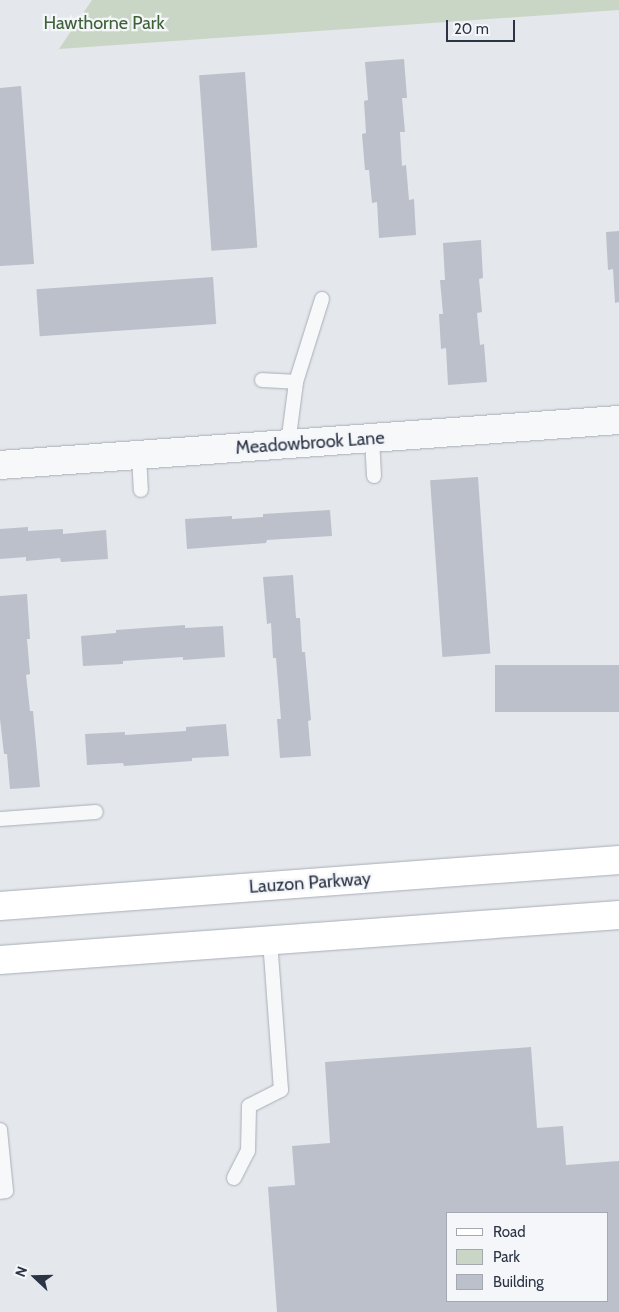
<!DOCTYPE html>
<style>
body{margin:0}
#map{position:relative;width:619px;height:1312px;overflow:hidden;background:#e4e7ec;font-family:Cabin,sans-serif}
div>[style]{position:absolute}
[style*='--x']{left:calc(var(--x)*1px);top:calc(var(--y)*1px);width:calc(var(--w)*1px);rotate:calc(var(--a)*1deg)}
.green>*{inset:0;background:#c9d6c5}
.building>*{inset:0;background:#bbc0ca;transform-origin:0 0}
.roads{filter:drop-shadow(0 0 1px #a9aeb7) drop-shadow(0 0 1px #a9aeb7)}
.lane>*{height:14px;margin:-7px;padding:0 7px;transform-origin:7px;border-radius:7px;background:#f7f8fa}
.street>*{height:28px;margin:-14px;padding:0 14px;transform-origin:14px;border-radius:14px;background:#f7f8fa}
.secondary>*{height:28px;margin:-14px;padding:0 14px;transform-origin:14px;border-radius:14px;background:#fff}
span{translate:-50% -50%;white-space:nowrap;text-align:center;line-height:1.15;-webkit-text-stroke:4.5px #f4f6f9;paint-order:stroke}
.park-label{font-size:18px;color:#3f6138}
.street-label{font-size:18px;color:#2b3445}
.legend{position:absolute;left:446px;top:1212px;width:162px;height:90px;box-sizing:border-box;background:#f4f6f9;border:1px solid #a4a8b1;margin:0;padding:6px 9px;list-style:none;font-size:15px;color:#2b3445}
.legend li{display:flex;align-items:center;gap:10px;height:25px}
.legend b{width:25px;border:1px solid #a4a8b1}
.north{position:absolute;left:10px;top:1252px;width:50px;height:50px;-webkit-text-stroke:4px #f4f6f9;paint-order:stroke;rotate:291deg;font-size:14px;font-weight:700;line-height:20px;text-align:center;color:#2b3445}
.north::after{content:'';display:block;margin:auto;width:18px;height:22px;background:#2b3445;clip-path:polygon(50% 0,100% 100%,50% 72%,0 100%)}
.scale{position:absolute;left:446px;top:20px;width:69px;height:22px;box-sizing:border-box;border:2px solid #2b3445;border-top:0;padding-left:6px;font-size:15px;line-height:18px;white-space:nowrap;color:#2b3445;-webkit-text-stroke:4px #f4f6f9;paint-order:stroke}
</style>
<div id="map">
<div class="green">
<div style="clip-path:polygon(92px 0,619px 0,619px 10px,59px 49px)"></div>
</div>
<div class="building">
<div style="clip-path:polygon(404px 59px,407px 98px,402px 98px,405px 132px,400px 132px,402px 166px,406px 165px,409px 200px,414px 199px,416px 235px,379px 238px,377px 202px,372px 203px,369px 170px,365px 170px,362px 134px,366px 133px,364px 101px,368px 100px,365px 62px)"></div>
<div style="left:245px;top:72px;width:176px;height:46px;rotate:86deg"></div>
<div style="clip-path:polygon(21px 86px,34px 264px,0 266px,0 88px)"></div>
<div style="clip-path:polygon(619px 231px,619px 302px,615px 303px,613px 269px,608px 270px,606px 232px)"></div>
<div style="clip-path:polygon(481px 240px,483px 278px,479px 279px,482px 312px,477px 313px,480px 345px,484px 344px,487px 382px,448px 385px,446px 348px,441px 349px,439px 314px,443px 314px,440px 280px,445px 280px,443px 243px)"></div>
<div style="left:213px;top:277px;width:47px;height:177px;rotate:86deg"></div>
<div style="left:478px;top:477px;width:177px;height:48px;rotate:86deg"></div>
<div style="clip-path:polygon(330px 510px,332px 536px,267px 540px,266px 543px,187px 549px,185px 519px,232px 516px,232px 519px,263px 517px,263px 514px)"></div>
<div style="clip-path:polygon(28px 527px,28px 531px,63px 529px,63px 534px,106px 530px,108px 559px,61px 562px,60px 558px,26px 561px,26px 557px,0 559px,0 529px)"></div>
<div style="clip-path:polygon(293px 575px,296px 618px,300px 618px,302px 652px,305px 652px,311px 720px,308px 721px,311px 756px,280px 758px,277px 719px,281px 719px,276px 658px,273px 658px,271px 623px,267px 624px,263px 577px)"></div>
<div style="clip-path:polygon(27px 594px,30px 639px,27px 639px,30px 674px,26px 675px,30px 711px,33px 711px,40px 787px,10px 789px,7px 754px,4px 754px,0 719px,0 596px)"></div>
<div style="clip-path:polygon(185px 625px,185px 628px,223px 626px,225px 657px,183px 660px,183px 657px,123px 661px,123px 664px,83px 666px,81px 636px,116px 633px,116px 630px)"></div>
<div style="left:619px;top:665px;width:47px;height:124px;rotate:90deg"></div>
<div style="clip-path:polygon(226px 724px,229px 756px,192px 758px,192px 761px,124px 766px,123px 763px,87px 765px,85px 734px,125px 732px,125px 735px,186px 731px,186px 727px)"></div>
<div style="clip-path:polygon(evenodd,531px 1047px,537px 1128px,563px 1126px,566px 1165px,619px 1161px,619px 1312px,277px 1312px,268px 1187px,295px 1185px,292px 1146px,330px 1143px,325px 1062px,531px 1047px,448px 1213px,608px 1213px,608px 1301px,448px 1301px,448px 1213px)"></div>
</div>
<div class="roads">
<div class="lane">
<div style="--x:262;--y:380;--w:34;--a:3"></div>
<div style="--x:372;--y:438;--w:38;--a:87"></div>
<div style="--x:288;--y:444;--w:63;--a:-82.6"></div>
<div style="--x:296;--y:382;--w:87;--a:-72.6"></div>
<div style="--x:139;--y:455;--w:35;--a:87"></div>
<div style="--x:0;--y:819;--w:96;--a:-4.2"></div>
<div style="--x:0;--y:1130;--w:61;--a:84.4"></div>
<div style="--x:6;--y:1191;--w:6;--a:171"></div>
<div style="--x:234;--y:1178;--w:30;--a:-63"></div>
<div style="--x:248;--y:1151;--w:45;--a:-88.7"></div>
<div style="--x:249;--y:1106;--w:36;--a:-27"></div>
<div style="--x:281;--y:1090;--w:150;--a:-94.2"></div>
</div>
<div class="street">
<div style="--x:0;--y:465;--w:621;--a:-4.16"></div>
</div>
<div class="secondary">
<div style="--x:0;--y:906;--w:621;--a:-4.25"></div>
<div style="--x:0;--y:960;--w:621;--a:-4.16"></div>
</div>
</div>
<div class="park-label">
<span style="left:104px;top:23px">Hawthorne Park</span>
</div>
<div class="street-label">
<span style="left:310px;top:443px;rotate:-4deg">Meadowbrook Lane</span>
<span style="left:310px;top:883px;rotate:-4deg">Lauzon Parkway</span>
</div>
<ul class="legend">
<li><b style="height:6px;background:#fff"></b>Road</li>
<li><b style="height:14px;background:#c9d6c5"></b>Park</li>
<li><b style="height:14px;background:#bbc0ca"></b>Building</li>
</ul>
<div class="north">N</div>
<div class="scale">20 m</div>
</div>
